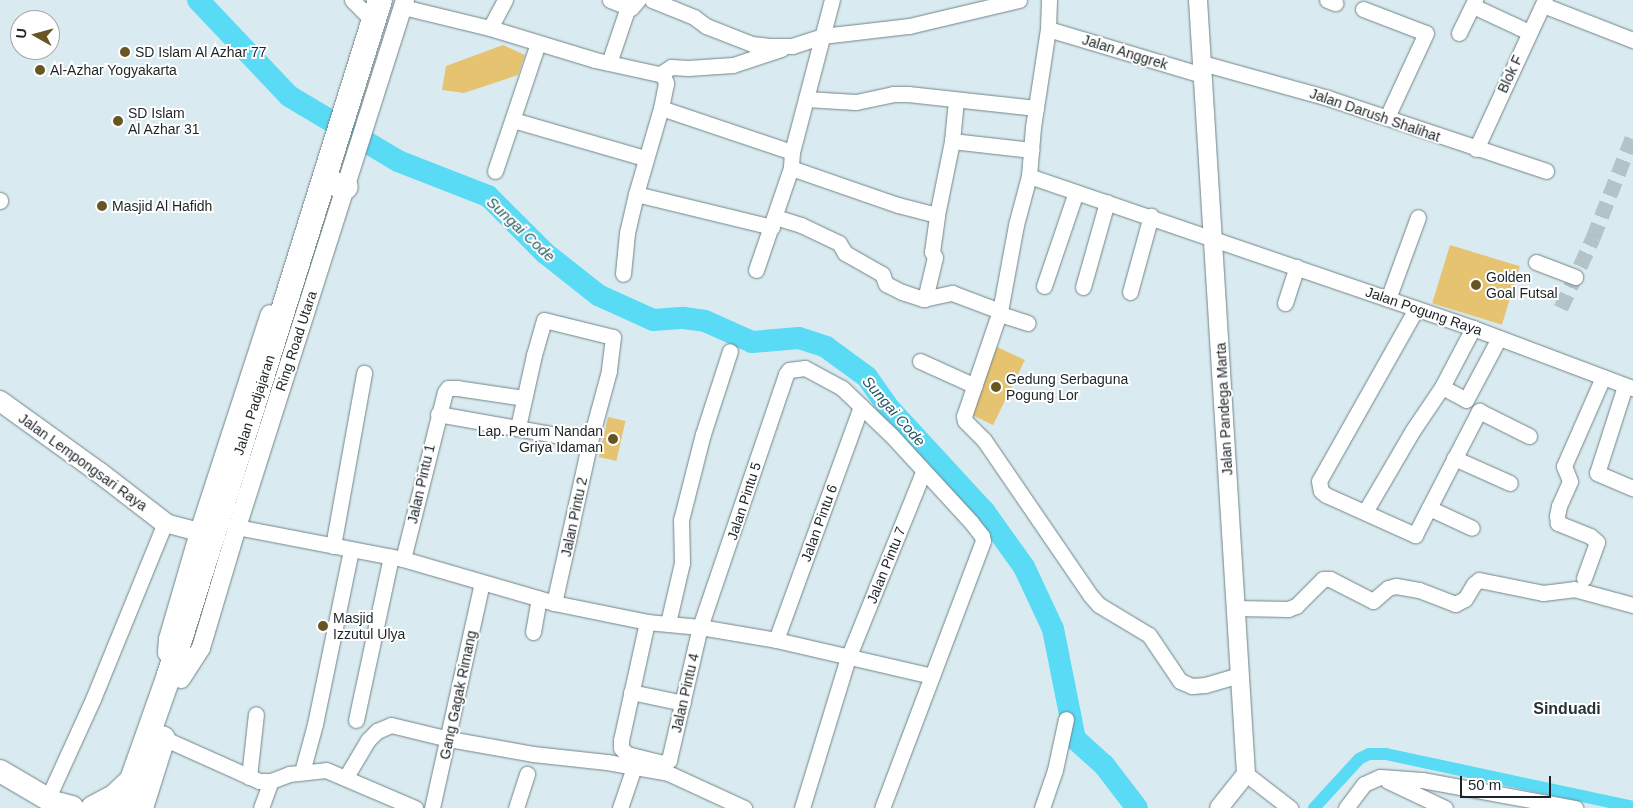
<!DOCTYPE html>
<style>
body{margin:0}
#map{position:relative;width:1633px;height:808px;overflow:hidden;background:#d9ebf0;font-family:Helvetica,sans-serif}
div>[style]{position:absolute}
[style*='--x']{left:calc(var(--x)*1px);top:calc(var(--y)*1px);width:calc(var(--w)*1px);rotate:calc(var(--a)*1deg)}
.green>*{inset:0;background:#e6c371;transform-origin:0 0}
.canal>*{height:12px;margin:-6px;padding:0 6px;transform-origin:6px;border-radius:6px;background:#59daf5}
.river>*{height:22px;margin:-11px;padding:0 11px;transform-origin:11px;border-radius:11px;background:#59daf5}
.minor-tunnel>*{height:15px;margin-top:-7.5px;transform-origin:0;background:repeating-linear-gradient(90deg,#b3c3c8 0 15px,transparent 0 23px)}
.roads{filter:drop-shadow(0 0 1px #738488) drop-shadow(0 0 1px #738488)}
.minor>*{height:15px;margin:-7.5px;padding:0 7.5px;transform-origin:7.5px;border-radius:7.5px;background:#fff}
.tertiary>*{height:18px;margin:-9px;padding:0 9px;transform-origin:9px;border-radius:9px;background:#fff}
.secondary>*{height:20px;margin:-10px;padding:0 10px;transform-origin:10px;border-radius:10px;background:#fff}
.primary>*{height:22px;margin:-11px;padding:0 11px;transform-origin:11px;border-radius:11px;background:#fff}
.trunk>*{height:24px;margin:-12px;padding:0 12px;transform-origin:12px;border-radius:12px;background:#fff}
.dots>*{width:14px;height:14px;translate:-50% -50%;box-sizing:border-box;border:2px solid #fff;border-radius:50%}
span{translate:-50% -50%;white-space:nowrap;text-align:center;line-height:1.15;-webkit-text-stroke:4px #fff;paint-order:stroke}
.poi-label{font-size:14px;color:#1d2426}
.left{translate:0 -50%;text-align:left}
.right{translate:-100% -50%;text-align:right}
.street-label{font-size:14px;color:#1d2426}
.water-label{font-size:15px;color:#245a65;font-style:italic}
.quarter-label{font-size:16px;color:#263438;font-weight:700}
.north{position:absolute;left:10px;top:10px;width:50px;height:50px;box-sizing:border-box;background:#fff;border:1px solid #a5a7a8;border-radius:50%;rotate:277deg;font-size:14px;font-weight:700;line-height:20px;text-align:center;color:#1d2426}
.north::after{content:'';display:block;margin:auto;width:18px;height:22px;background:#695523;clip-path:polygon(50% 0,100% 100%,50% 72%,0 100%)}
.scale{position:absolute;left:1460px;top:776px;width:91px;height:22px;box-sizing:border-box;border:2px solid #1d2426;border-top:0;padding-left:6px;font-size:15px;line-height:18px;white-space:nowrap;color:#1d2426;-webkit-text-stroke:4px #fff;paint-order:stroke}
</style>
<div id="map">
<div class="green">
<div style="clip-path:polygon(503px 45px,525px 55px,518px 75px,464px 93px,442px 90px,446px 66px)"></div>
<div style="left:1450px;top:245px;width:73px;height:61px;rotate:17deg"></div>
<div style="clip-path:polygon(997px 347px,1025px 360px,993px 425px,970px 414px)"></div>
<div style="left:608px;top:417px;width:18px;height:41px;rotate:13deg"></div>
</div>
<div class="canal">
<div style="--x:1314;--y:808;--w:67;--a:-47.4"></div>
<div style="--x:1359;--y:759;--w:11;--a:-27"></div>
<div style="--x:1369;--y:754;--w:17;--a:0"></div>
<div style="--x:1386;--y:754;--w:253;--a:12.1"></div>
</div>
<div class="river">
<div style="--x:198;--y:0;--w:132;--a:46.5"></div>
<div style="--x:289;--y:96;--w:127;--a:30.8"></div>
<div style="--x:398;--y:161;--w:97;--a:21.3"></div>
<div style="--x:488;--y:196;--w:81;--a:45"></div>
<div style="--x:545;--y:253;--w:68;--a:38.4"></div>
<div style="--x:598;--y:295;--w:60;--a:24.4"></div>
<div style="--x:653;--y:320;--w:31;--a:-4"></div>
<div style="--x:684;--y:318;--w:21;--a:8"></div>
<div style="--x:705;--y:321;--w:51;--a:24.1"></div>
<div style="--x:752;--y:342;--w:47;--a:-4.9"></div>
<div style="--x:799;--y:338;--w:28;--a:18"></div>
<div style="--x:826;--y:347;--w:51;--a:36.2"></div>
<div style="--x:867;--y:377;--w:35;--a:55"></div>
<div style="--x:887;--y:406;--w:143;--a:47.3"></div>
<div style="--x:984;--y:511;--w:69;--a:54.5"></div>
<div style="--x:1024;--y:567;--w:68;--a:64.9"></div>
<div style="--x:1053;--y:629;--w:112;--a:78.7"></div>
<div style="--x:1075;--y:739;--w:39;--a:42"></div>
<div style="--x:1104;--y:765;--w:54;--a:52.5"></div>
</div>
<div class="minor-tunnel">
<div style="--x:1561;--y:308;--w:77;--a:-65.4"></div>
<div style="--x:1593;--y:238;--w:110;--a:-68.6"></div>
</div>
<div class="roads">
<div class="minor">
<div style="--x:352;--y:0;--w:31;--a:45"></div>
<div style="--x:610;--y:0;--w:22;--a:21"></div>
<div style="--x:631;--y:8;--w:11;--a:-49"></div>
<div style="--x:652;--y:0;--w:45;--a:22"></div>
<div style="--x:694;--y:17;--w:15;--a:37"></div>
<div style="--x:706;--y:26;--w:49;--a:21.4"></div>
<div style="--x:752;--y:44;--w:18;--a:6"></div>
<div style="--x:770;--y:46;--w:22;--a:0"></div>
<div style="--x:792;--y:46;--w:32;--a:-18"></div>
<div style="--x:822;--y:36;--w:88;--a:-6.6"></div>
<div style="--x:909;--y:26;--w:113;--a:-13.3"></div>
<div style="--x:1049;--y:0;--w:29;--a:92"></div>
<div style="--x:1048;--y:29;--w:99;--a:98.7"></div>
<div style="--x:1033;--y:127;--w:49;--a:94.7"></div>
<div style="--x:1029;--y:176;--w:51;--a:104.9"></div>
<div style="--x:1016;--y:225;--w:87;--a:100.5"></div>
<div style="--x:1000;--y:311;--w:111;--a:108.9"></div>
<div style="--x:964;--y:416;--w:5;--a:79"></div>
<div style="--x:965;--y:421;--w:27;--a:45"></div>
<div style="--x:984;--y:440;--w:188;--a:55.6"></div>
<div style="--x:1090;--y:595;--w:13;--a:48"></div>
<div style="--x:1099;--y:605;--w:58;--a:31"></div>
<div style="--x:1149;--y:635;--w:55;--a:56"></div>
<div style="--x:1180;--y:681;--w:13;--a:23"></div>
<div style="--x:1192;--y:686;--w:13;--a:-4"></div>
<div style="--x:1205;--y:685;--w:36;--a:-16"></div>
<div style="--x:1327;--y:0;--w:9;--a:21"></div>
<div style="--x:1543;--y:5;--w:97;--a:21.3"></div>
<div style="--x:1473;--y:6;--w:62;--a:24.9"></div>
<div style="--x:403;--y:7;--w:89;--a:13.6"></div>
<div style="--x:490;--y:28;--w:110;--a:16.9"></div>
<div style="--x:595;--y:60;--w:70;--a:12.4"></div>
<div style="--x:663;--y:75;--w:9;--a:69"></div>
<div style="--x:666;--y:83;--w:25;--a:101"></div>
<div style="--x:661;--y:108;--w:90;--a:106.2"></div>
<div style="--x:636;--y:194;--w:40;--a:103"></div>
<div style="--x:627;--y:233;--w:41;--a:95.6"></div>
<div style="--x:1363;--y:9;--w:67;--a:20.9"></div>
<div style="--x:1426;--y:33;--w:93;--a:114.9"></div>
<div style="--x:490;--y:28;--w:32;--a:-62"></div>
<div style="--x:1048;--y:29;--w:161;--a:16.6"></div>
<div style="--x:1459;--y:33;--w:37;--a:-64"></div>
<div style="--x:609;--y:63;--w:59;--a:-71.3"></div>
<div style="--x:1202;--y:63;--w:131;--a:15.5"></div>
<div style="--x:1328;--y:98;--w:230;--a:18.5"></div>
<div style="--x:660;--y:74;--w:13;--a:-32"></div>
<div style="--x:671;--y:67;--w:17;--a:3"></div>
<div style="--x:688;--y:68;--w:45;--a:-3.8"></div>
<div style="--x:733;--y:65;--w:51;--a:-18.4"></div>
<div style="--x:806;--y:99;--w:50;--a:3.4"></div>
<div style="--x:856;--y:102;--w:38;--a:-12"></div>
<div style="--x:893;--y:94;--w:15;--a:0"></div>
<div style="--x:908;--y:94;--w:129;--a:6.2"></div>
<div style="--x:661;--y:108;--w:138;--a:18.6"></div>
<div style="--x:792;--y:152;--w:16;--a:94"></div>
<div style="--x:791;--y:168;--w:113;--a:19.1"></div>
<div style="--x:898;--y:205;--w:40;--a:14.4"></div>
<div style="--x:937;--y:215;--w:76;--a:-78.5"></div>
<div style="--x:952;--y:141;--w:80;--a:6.5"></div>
<div style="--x:513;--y:120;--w:137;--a:16.1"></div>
<div style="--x:952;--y:141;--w:41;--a:-84.4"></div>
<div style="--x:1476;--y:149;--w:164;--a:-65.2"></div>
<div style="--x:792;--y:152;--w:157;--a:-75.3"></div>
<div style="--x:495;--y:171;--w:135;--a:-71.4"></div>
<div style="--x:1029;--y:176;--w:469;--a:18.9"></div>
<div style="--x:1473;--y:328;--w:171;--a:20.6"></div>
<div style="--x:636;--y:194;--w:140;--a:13.6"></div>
<div style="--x:0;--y:201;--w:1;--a:-90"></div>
<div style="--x:775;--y:217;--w:27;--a:17"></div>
<div style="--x:801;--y:225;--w:42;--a:25.3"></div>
<div style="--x:839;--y:243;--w:12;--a:59"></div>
<div style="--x:845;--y:253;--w:43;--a:29.6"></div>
<div style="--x:882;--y:274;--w:11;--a:68"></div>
<div style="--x:886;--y:284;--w:18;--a:27"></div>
<div style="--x:902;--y:292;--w:22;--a:18"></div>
<div style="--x:923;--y:299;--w:30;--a:-12"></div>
<div style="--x:952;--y:293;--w:51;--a:20.6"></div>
<div style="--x:1536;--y:262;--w:42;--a:21"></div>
<div style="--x:756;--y:270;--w:108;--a:-71.1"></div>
<div style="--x:1044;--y:286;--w:99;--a:-71.2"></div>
<div style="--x:1083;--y:287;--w:88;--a:-74.2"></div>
<div style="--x:1130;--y:292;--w:79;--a:-74.6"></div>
<div style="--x:925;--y:299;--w:43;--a:-76.6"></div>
<div style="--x:935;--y:257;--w:6;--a:-121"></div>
<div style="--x:932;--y:252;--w:37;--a:-82"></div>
<div style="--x:1388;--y:299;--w:87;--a:-69.9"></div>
<div style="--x:1285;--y:303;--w:38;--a:-72"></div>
<div style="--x:1416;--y:309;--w:197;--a:119.4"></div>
<div style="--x:1319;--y:481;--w:10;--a:79"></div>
<div style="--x:1321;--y:491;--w:6;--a:39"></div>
<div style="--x:1326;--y:495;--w:98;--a:24.2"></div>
<div style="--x:1415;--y:535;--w:140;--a:-62.7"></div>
<div style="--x:1479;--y:411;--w:56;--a:26.6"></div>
<div style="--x:1000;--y:314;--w:29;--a:18"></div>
<div style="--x:920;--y:361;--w:60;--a:24.4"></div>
<div style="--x:1625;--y:386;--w:91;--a:107.8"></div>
<div style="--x:1597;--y:473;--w:39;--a:23"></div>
<div style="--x:1442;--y:387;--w:27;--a:28"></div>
<div style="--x:1466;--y:400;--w:70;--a:-62"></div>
<div style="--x:438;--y:414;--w:154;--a:10.1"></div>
<div style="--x:518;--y:427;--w:74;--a:-77.5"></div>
<div style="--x:534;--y:355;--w:36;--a:-74"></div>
<div style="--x:544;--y:320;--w:71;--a:13.8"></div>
<div style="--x:613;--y:337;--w:34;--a:97"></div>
<div style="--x:609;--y:371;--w:73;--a:105.2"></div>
<div style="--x:590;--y:441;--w:166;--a:102.5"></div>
<div style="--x:1454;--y:458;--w:61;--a:24.1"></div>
<div style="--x:1429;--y:508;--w:47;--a:24.9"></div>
<div style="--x:1365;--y:512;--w:95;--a:-59.7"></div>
<div style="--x:1413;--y:430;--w:52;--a:-56"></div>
<div style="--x:1442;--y:387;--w:67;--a:-62.3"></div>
<div style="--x:237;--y:527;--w:169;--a:10.9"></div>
<div style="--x:403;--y:559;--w:157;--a:16.2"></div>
<div style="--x:554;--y:603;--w:95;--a:11.5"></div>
<div style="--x:647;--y:622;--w:53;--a:5.4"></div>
<div style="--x:700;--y:627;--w:77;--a:9.7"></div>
<div style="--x:776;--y:640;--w:160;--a:13"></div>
<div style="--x:333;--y:546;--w:176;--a:-79.8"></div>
<div style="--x:403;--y:559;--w:172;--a:-75.9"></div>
<div style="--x:445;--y:392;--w:5;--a:-53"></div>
<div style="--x:448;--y:388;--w:9;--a:0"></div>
<div style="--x:457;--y:388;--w:68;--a:8.5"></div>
<div style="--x:1584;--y:578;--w:38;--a:-70"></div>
<div style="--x:1597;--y:542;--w:9;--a:-139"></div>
<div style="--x:1590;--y:536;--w:35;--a:-158"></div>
<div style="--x:1558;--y:523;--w:7;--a:-98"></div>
<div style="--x:1557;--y:516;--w:10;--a:-79"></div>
<div style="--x:1559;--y:506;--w:27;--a:-66"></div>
<div style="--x:1570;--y:481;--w:16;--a:-112"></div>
<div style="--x:1564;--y:466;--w:97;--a:-66.3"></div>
<div style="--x:1236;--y:608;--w:52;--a:1.1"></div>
<div style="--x:1288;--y:609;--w:9;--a:-21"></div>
<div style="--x:1296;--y:606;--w:38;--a:-45"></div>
<div style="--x:1323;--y:579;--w:7;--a:0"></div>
<div style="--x:1330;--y:579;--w:48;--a:27.1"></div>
<div style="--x:1373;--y:601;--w:20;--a:-41"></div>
<div style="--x:1388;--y:588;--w:8;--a:-14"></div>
<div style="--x:1396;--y:586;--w:23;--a:10"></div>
<div style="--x:1419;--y:590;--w:39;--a:21"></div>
<div style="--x:1455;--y:604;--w:11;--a:-27"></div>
<div style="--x:1465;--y:599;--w:17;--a:-59"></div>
<div style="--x:1474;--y:584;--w:6;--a:-39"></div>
<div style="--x:1479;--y:580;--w:65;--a:11.5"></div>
<div style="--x:1543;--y:593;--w:31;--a:-7"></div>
<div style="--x:1574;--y:589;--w:61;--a:15.2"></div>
<div style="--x:647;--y:622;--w:121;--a:102.4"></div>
<div style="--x:621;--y:740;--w:8;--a:90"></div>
<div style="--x:621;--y:748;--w:8;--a:45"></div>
<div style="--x:627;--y:754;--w:36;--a:14"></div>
<div style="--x:662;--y:763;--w:8;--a:-23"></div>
<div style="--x:669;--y:760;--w:137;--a:-76.9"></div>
<div style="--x:700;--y:627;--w:267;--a:-71.2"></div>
<div style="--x:786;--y:374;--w:5;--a:-53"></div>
<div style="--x:789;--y:370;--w:16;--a:-7"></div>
<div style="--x:805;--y:368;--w:42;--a:28.4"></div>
<div style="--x:842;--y:388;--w:69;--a:43.8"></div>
<div style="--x:892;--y:436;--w:117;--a:47.4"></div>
<div style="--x:971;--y:522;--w:18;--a:52"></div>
<div style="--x:982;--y:536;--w:5;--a:79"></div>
<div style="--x:983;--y:541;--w:285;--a:110.7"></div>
<div style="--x:668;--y:623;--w:62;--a:-76.9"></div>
<div style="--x:682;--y:563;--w:43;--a:-91.3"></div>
<div style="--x:681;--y:520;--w:89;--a:-75.7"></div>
<div style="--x:703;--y:434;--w:87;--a:-72"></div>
<div style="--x:533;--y:632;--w:34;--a:-80"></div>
<div style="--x:776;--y:640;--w:249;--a:-70"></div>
<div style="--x:631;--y:692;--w:53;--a:11.9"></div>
<div style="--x:356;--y:720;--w:167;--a:-77.9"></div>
<div style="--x:163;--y:738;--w:105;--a:24.1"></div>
<div style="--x:259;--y:781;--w:12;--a:0"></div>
<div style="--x:271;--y:781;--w:19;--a:-21"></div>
<div style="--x:289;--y:774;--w:37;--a:-6"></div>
<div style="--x:326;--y:770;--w:97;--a:23.1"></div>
<div style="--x:302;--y:772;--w:50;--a:-74.8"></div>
<div style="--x:315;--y:724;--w:178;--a:-78.3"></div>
<div style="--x:1246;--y:774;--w:56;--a:37.7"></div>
<div style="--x:249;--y:777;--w:63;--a:-83.7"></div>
<div style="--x:346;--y:777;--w:43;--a:-59.3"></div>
<div style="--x:368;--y:740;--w:13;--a:-45"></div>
<div style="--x:377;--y:731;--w:15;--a:-23"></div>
<div style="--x:391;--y:725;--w:60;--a:13.6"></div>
<div style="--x:449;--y:739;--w:85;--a:10.1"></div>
<div style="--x:533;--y:754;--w:74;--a:6.2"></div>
<div style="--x:607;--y:762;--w:62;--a:10.2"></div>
<div style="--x:668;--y:773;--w:84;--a:24.7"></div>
<div style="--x:1388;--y:781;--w:63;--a:25.3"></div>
<div style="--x:47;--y:800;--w:111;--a:-65.5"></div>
<div style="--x:93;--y:699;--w:190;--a:-67.8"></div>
<div style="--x:261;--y:808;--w:29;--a:-70"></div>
<div style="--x:432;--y:808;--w:231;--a:-77.5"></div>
<div style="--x:516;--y:808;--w:36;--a:-72"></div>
<div style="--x:620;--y:808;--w:43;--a:-71.1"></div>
<div style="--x:802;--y:808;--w:157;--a:-73"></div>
<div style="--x:848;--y:658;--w:201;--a:-68"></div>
<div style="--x:1042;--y:808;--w:40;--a:-71.1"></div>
<div style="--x:1055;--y:770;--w:52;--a:-77.8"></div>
<div style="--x:1346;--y:808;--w:30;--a:-53"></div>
<div style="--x:1364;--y:784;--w:17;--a:-24"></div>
<div style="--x:1380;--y:777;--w:42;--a:4.1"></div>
<div style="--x:1422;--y:780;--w:156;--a:10.4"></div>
</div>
<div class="tertiary">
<div style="--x:1198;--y:0;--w:775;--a:86.45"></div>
<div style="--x:1246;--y:774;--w:43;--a:128.5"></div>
<div style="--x:165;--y:523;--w:35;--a:15"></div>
<div style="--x:167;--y:653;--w:14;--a:-86"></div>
<div style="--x:168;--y:639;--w:111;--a:-73.8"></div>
<div style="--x:199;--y:532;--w:229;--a:-72"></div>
<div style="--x:181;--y:679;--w:37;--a:-57"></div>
<div style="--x:201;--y:648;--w:126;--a:-73.4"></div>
<div style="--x:237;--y:527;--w:553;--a:-72.32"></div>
</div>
<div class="secondary">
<div style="--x:0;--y:401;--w:123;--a:35.8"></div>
<div style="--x:100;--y:473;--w:82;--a:37.6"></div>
</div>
<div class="primary">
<div style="--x:0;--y:771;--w:73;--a:30.4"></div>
</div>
<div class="trunk">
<div style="--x:335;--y:184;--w:11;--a:15"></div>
<div style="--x:56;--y:804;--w:16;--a:14"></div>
<div style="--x:93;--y:808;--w:24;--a:-28"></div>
<div style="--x:114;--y:797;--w:22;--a:-43"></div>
<div style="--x:122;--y:808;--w:141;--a:-70.5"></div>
<div style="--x:169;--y:675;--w:707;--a:-72.64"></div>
<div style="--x:141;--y:808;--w:73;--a:-72.6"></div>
</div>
</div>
<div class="dots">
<div style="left:125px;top:52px;background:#695523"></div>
<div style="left:40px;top:70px;background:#695523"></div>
<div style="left:118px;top:121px;background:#695523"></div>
<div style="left:102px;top:206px;background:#695523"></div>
<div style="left:1476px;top:285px;background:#695523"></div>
<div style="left:996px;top:387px;background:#695523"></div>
<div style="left:613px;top:439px;background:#695523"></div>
<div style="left:323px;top:626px;background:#695523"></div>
</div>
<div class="poi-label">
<span class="left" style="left:135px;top:52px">SD Islam Al Azhar 77</span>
<span class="left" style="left:50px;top:70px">Al-Azhar Yogyakarta</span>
<span class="left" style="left:128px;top:121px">SD Islam<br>Al Azhar 31</span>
<span class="left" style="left:112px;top:206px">Masjid Al Hafidh</span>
<span class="left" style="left:1486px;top:285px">Golden<br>Goal Futsal</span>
<span class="left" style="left:1006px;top:387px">Gedung Serbaguna<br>Pogung Lor</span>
<span class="right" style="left:603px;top:439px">Lap. Perum Nandan<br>Griya Idaman</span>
<span class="left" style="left:333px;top:626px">Masjid<br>Izzutul Ulya</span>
</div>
<div class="street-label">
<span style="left:1125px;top:52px;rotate:17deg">Jalan Anggrek</span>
<span style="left:1510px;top:74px;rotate:-65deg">Blok F</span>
<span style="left:1375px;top:115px;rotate:19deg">Jalan Darush Shalihat</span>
<span style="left:1424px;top:311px;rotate:19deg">Jalan Pogung Raya</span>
<span style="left:296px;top:341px;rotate:-72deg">Ring Road Utara</span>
<span style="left:254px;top:405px;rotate:-72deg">Jalan Padjajaran</span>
<span style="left:1224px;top:409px;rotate:-93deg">Jalan Pandega Marta</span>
<span style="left:83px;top:462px;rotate:36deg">Jalan Lempongsari Raya</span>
<span style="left:421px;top:484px;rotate:-77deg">Jalan Pintu 1</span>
<span style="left:744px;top:501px;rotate:-72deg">Jalan Pintu 5</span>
<span style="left:574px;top:517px;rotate:-78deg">Jalan Pintu 2</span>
<span style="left:819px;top:523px;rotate:-70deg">Jalan Pintu 6</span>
<span style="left:886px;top:565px;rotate:-68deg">Jalan Pintu 7</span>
<span style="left:685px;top:693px;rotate:-77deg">Jalan Pintu 4</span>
<span style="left:458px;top:695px;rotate:-78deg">Gang Gagak Rimang</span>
</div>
<div class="water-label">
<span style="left:521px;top:229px;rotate:43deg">Sungai Code</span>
<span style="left:894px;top:411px;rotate:49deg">Sungai Code</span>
</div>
<div class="quarter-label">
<span style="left:1567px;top:709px">Sinduadi</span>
</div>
<div class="north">U</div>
<div class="scale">50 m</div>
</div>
